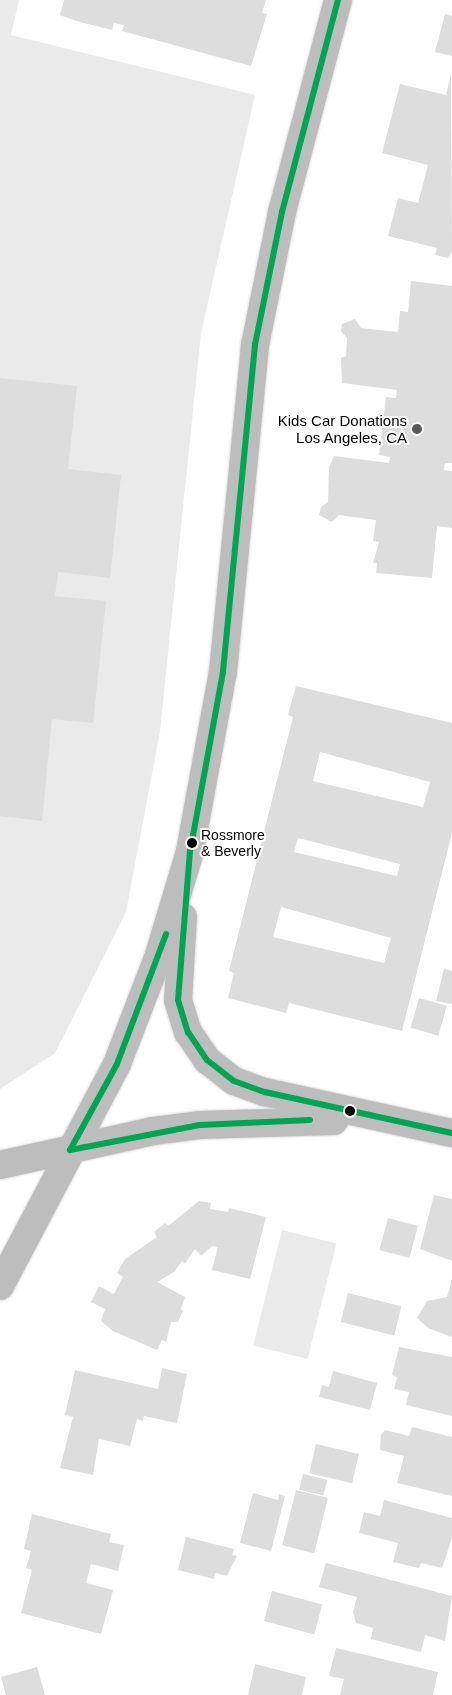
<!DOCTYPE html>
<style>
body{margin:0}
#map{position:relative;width:452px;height:1695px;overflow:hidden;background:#fff;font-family:Helvetica,sans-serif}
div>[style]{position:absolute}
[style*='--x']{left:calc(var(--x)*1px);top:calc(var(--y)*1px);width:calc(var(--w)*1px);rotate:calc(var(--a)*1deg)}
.green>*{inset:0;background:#eaeaea;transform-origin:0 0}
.building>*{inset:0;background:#ddd;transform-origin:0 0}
.roads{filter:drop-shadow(0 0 1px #dbdbdb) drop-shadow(0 0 1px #dbdbdb)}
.major>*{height:28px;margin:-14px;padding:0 14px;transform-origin:14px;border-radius:14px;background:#bdbdbd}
.bus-1>*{height:6px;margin:-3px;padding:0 3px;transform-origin:3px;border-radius:3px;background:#00a651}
.dots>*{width:14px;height:14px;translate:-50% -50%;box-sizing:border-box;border:2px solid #fff;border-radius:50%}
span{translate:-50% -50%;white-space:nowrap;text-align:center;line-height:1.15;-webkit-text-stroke:4px #fff;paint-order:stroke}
.bus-label{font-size:14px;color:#000}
.left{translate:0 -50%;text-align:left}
.poi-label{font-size:15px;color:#000}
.right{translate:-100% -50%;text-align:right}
</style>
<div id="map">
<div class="green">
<div style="clip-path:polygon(0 0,19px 0,11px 35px,255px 95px,201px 333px,160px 731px,126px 912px,55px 1053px,0 1089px)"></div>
<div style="left:282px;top:1230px;width:56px;height:119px;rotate:14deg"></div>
</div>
<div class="building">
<div style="clip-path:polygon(64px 0,266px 0,262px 13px,267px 14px,251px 66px,122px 31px,124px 25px,114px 23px,112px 30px,76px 21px,60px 15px)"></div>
<div style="clip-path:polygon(445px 14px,452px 16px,452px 56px,435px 52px)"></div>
<div style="clip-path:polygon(451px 74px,452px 252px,448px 258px,435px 255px,437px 248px,388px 236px,398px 198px,418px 203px,428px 165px,382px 153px,400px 84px,446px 95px)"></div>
<div style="clip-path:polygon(411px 281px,452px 286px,452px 463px,445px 463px,444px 470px,452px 471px,452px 528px,437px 526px,432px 578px,376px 573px,377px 563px,373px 563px,379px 542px,373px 541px,376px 520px,339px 515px,332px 522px,319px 515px,321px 507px,328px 502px,329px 467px,334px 456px,389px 463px,390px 457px,379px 455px,386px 397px,396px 398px,397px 390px,342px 383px,341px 358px,346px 356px,347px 338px,341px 331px,342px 324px,355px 319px,361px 328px,398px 332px,400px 311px,408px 312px)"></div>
<div style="clip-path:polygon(0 378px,77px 386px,68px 469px,121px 475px,110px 578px,58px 572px,55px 596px,106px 601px,93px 723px,52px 719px,42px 821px,0 816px)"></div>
<div style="clip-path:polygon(evenodd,296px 686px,452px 723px,452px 833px,402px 1031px,289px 1003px,286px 1013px,228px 998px,234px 973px,229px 971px,293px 717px,288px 715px,296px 686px,320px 752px,430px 782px,423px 807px,313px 781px,320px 752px,296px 686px,298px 838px,400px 864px,397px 876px,294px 852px,298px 838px,296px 686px,281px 907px,391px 938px,384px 963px,273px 937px,281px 907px)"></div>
<div style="clip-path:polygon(444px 969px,452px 971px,452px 1004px,436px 1001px)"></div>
<div style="left:419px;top:998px;width:29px;height:31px;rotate:16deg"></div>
<div style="clip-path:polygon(434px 1195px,452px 1199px,452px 1261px,420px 1249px)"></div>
<div style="clip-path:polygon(199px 1201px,211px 1203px,210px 1209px,228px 1212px,229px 1208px,266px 1217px,250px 1279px,212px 1270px,218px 1247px,212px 1246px,201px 1256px,195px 1249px,185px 1264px,182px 1261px,174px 1272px,157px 1282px,185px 1297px,181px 1309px,183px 1311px,178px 1322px,171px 1322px,166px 1342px,162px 1340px,157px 1350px,113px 1331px,101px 1321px,105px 1309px,91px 1302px,99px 1286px,114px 1294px,123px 1277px,117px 1273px,125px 1259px,157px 1237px,154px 1232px,165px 1223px,168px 1226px)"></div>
<div style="left:388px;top:1218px;width:31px;height:33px;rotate:15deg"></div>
<div style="clip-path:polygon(452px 1279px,452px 1337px,428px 1328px,417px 1318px,427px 1301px,447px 1297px)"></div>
<div style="left:348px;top:1293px;width:55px;height:30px;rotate:14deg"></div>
<div style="clip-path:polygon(399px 1347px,452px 1357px,452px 1416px,406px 1405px,409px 1392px,394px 1389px,397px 1377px,392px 1375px)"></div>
<div style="clip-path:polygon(162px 1368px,187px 1374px,177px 1423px,144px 1416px,143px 1421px,137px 1419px,130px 1446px,99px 1439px,93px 1475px,60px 1468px,73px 1417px,65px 1415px,75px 1370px,158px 1389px)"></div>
<div style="clip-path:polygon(333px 1371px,377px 1383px,370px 1410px,319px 1397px,322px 1385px,329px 1387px)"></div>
<div style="clip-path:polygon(412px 1427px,452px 1437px,452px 1496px,397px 1483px,404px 1456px,380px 1450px,381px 1435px,385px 1430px,409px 1436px)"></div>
<div style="left:316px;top:1444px;width:44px;height:30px;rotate:13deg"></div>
<div style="left:303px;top:1474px;width:25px;height:16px;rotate:14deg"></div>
<div style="left:296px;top:1490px;width:33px;height:57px;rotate:14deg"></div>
<div style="clip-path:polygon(253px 1493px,278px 1500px,279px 1494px,285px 1496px,271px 1551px,240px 1543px)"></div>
<div style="clip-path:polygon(384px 1500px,452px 1518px,452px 1538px,442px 1568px,421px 1563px,419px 1568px,393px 1562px,398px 1543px,359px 1533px,364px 1512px,380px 1516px)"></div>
<div style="clip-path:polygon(32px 1514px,111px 1534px,109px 1542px,124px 1545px,118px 1571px,91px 1564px,86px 1583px,113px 1590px,101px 1634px,21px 1613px,32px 1570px,26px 1568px,31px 1551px,24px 1549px)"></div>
<div style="clip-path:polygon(186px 1537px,234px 1549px,232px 1555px,237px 1556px,227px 1576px,215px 1573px,214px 1579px,178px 1570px)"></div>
<div style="clip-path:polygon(326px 1563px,452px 1596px,445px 1641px,425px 1635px,421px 1652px,371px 1639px,373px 1628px,356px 1623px,353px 1612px,357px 1597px,319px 1587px)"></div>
<div style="left:272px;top:1591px;width:52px;height:31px;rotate:15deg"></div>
<div style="clip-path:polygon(336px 1648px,438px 1672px,433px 1695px,340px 1695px,344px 1679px,329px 1676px)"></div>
<div style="clip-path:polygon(255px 1664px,306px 1677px,302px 1695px,248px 1695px)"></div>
<div style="clip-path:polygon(37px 1667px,45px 1695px,6px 1695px,1px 1677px)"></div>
</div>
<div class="roads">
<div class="major">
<div style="--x:183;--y:917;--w:83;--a:93.4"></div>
<div style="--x:178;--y:1000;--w:34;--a:73"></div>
<div style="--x:188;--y:1032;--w:34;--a:56"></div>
<div style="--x:207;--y:1060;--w:34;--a:38"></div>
<div style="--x:234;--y:1081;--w:33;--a:20"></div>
<div style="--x:265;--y:1092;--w:191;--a:12.4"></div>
<div style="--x:0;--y:1165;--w:157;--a:-12.5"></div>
<div style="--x:153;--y:1131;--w:47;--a:-7.3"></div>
<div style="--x:200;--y:1125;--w:134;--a:-1.7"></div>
<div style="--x:0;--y:1286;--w:251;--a:-62.2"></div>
<div style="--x:117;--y:1064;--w:114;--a:-68.9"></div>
<div style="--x:158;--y:958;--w:112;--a:-73.3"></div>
<div style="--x:190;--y:851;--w:182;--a:-79.6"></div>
<div style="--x:223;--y:672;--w:329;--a:-84.4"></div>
<div style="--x:255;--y:345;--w:136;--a:-78.5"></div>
<div style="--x:282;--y:212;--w:219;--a:-75.2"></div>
</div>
</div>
<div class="bus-1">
<div style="--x:338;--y:0;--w:219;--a:104.8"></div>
<div style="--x:282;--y:212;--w:136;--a:101.5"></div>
<div style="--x:255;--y:345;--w:329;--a:95.6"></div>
<div style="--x:223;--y:672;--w:182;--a:100.4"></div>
<div style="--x:190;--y:851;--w:149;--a:94.6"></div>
<div style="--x:178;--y:1000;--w:34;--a:73"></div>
<div style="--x:188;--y:1032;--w:34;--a:56"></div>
<div style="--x:207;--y:1060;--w:34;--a:38"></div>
<div style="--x:234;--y:1081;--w:33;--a:20"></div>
<div style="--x:265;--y:1092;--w:191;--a:12.4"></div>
<div style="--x:70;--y:1150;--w:98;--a:-61.3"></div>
<div style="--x:117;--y:1064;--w:139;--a:-69.3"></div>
<div style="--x:70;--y:1150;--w:132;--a:-10.9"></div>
<div style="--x:200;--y:1125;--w:110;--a:-2.6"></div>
</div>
<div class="dots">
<div style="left:417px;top:429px;background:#595959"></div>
<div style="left:192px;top:843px;background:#000"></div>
<div style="left:350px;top:1111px;background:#000"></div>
</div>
<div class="bus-label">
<span class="left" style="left:201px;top:843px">Rossmore<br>&amp; Beverly</span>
</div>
<div class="poi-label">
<span class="right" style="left:407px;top:429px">Kids Car Donations<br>Los Angeles, CA</span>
</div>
</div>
